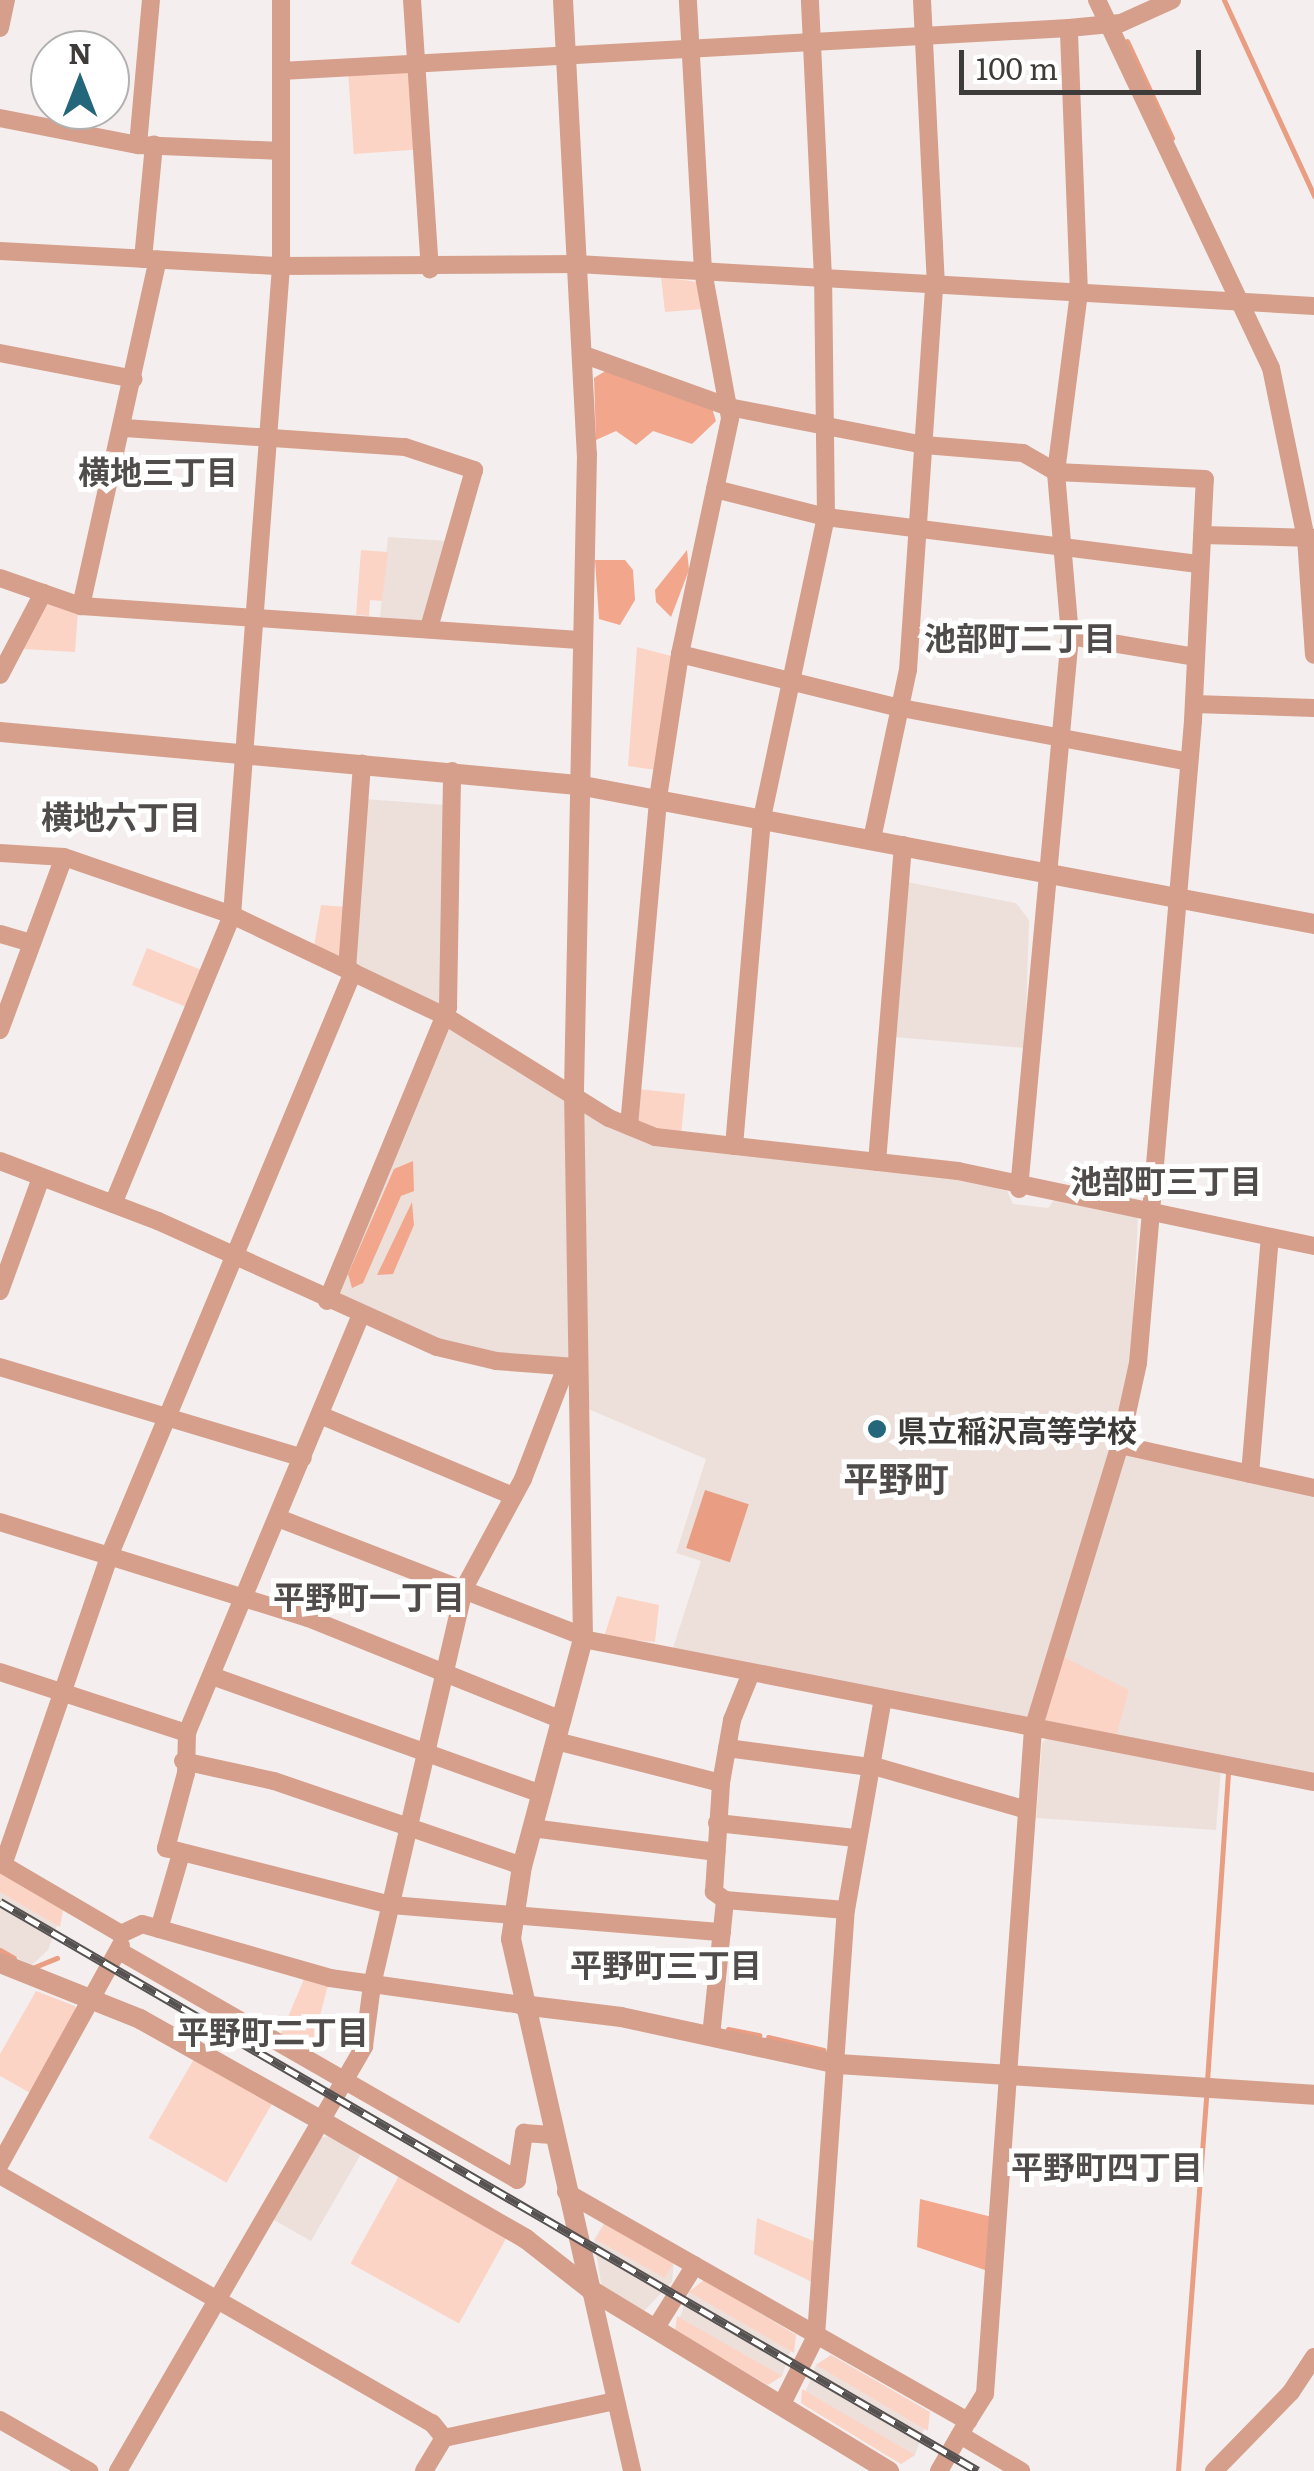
<!DOCTYPE html>
<meta charset="utf-8">
<style>
body{margin:0}
#map{position:relative;width:1314px;height:2471px;overflow:hidden;background:#f4efee;font-family:Literata,"Noto Sans JP",serif}
div>[style]{position:absolute}
[style*='--x']{left:calc(var(--x)*1px);top:calc(var(--y)*1px);width:calc(var(--w)*1px);rotate:calc(var(--a)*1deg)}
.built>*{inset:0;background:#ede0db}
.green>*{inset:0;background:#fcd4c6;transform-origin:0 0}
.forest>*{inset:0;background:#f2a68b}
.water>*{inset:0;background:#e99e83;transform-origin:0 0}
.stream>*{height:5px;margin:-2.5px;padding:0 2.5px;transform-origin:2.5px;border-radius:2.5px;background:#e99e83}
.minor>*{height:18px;margin:-9px;padding:0 9px;transform-origin:9px;border-radius:9px;background:#d59f8b}
.tertiary>*{height:20px;margin:-10px;padding:0 10px;transform-origin:10px;border-radius:10px;background:#d59f8b}
.rail>*{height:9px;margin-top:-4.5px;transform-origin:0;background:repeating-linear-gradient(90deg,#fff 0 15px,#555251 0 30px);box-sizing:border-box;border-block:2px solid #555251}
.dots>*{width:28px;height:28px;translate:-50% -50%;box-sizing:border-box;border:5px solid #fff;border-radius:50%}
span{translate:-50% -50%;white-space:nowrap;text-align:center;line-height:1.15;-webkit-text-stroke:10px #fff;paint-order:stroke}
.poi-label{font-size:30px;color:#3e3c3b;font-weight:700}
.left{translate:0 -50%;text-align:left}
.neighbourhood-label{font-size:32px;color:#504c4b;font-weight:700}
.quarter-label{font-size:35px;color:#504c4b;font-weight:700}
.north{position:absolute;left:30px;top:30px;width:100px;height:100px;box-sizing:border-box;background:#fff;border:2px solid #b2b1b1;border-radius:50%;rotate:0deg;font-size:28px;font-weight:700;line-height:40px;text-align:center;color:#3e3c3b}
.north::after{content:'';display:block;margin:auto;width:35px;height:45px;background:#24667a;clip-path:polygon(50% 0,100% 100%,50% 72%,0 100%)}
.scale{position:absolute;left:959px;top:50px;width:242px;height:45px;box-sizing:border-box;border:5px solid #3e3c3b;border-top:0;padding-left:12px;font-size:30px;line-height:35px;white-space:nowrap;color:#3e3c3b;-webkit-text-stroke:8px #fff;paint-order:stroke}
</style>
<div id="map">
<div class="built">
<div style="clip-path:polygon(388px 537px,449px 541px,423px 621px,380px 617px)"></div>
<div style="clip-path:polygon(364px 799px,446px 805px,443px 1005px,356px 966px)"></div>
<div style="clip-path:polygon(907px 882px,1016px 903px,1029px 920px,1025px 1048px,893px 1037px)"></div>
<div style="clip-path:polygon(452px 1027px,604px 1123px,953px 1175px,1007px 1191px,1013px 1204px,1048px 1208px,1054px 1200px,1138px 1218px,1131px 1361px,1114px 1449px,1314px 1490px,1314px 1775px,1222px 1757px,1216px 1830px,1036px 1818px,1042px 1743px,1048px 1737px,1035px 1712px,1025px 1720px,672px 1651px,701px 1561px,676px 1553px,706px 1459px,588px 1409px,588px 1364px,468px 1353px,336px 1294px,445px 1028px)"></div>
<div style="clip-path:polygon(0 1873px,63px 1910px,48px 1950px,31px 1966px,0 1948px)"></div>
<div style="clip-path:polygon(329px 2136px,361px 2154px,311px 2241px,272px 2219px,318px 2138px)"></div>
<div style="clip-path:polygon(605px 2222px,674px 2261px,672px 2282px,643px 2312px,602px 2289px,594px 2239px)"></div>
<div style="clip-path:polygon(704px 2280px,796px 2335px,782px 2376px,768px 2385px,675px 2331px,689px 2292px)"></div>
<div style="clip-path:polygon(831px 2355px,930px 2412px,915px 2455px,901px 2464px,801px 2403px,816px 2365px)"></div>
</div>
<div class="green">
<div style="left:409px;top:69px;width:81px;height:61px;rotate:86deg"></div>
<div style="clip-path:polygon(661px 277px,698px 282px,704px 309px,665px 312px)"></div>
<div style="clip-path:polygon(361px 550px,388px 552px,382px 601px,370px 600px,369px 616px,356px 615px)"></div>
<div style="clip-path:polygon(45px 600px,78px 611px,75px 652px,23px 649px)"></div>
<div style="clip-path:polygon(637px 647px,675px 657px,656px 770px,628px 766px)"></div>
<div style="clip-path:polygon(321px 905px,347px 907px,344px 955px,338px 958px,314px 946px)"></div>
<div style="left:147px;top:948px;width:58px;height:40px;rotate:22deg"></div>
<div style="clip-path:polygon(638px 1089px,685px 1094px,681px 1136px,656px 1133px,636px 1121px)"></div>
<div style="clip-path:polygon(617px 1596px,659px 1605px,655px 1642px,604px 1637px)"></div>
<div style="clip-path:polygon(1064px 1657px,1129px 1690px,1116px 1737px,1046px 1725px,1042px 1715px)"></div>
<div style="clip-path:polygon(0 1873px,63px 1910px,60px 1927px,0 1892px)"></div>
<div style="clip-path:polygon(304px 1979px,328px 1985px,310px 2054px,280px 2036px)"></div>
<div style="clip-path:polygon(36px 1991px,75px 2006px,77px 2017px,32px 2094px,0 2076px,0 2054px)"></div>
<div style="left:194px;top:2059px;width:90px;height:91px;rotate:30deg"></div>
<div style="left:399px;top:2176px;width:124px;height:100px;rotate:29deg"></div>
<div style="clip-path:polygon(757px 2218px,816px 2242px,812px 2282px,754px 2254px)"></div>
<div style="left:605px;top:2223px;width:79px;height:19px;rotate:29deg"></div>
<div style="clip-path:polygon(704px 2280px,796px 2335px,794px 2353px,689px 2292px)"></div>
<div style="clip-path:polygon(677px 2316px,782px 2376px,768px 2385px,675px 2331px)"></div>
<div style="clip-path:polygon(831px 2355px,930px 2412px,928px 2431px,816px 2365px)"></div>
<div style="clip-path:polygon(802px 2389px,915px 2455px,901px 2464px,801px 2403px)"></div>
</div>
<div class="forest">
<div style="clip-path:polygon(607px 370px,712px 408px,716px 421px,692px 444px,653px 431px,636px 445px,616px 431px,596px 440px,594px 378px)"></div>
<div style="clip-path:polygon(687px 550px,689px 570px,671px 617px,656px 602px,655px 590px)"></div>
<div style="clip-path:polygon(595px 560px,625px 560px,633px 570px,635px 600px,620px 625px,599px 619px)"></div>
<div style="clip-path:polygon(413px 1161px,414px 1191px,401px 1196px,363px 1283px,352px 1288px,348px 1274px,394px 1169px)"></div>
<div style="clip-path:polygon(412px 1202px,414px 1225px,393px 1274px,377px 1275px)"></div>
<div style="clip-path:polygon(920px 2199px,992px 2217px,988px 2271px,917px 2247px)"></div>
</div>
<div class="water">
<div style="left:705px;top:1490px;width:46px;height:61px;rotate:18deg"></div>
</div>
<div class="stream">
<div style="--x:1224;--y:0;--w:216;--a:65.3"></div>
<div style="--x:1127;--y:41;--w:107;--a:65.1"></div>
<div style="--x:0;--y:1950;--w:16;--a:30"></div>
<div style="--x:32;--y:1968;--w:27;--a:-22"></div>
<div style="--x:728;--y:2029;--w:32;--a:11"></div>
<div style="--x:768;--y:2037;--w:57;--a:13.1"></div>
<div style="--x:1207;--y:2081;--w:309;--a:-86.1"></div>
<div style="--x:1178;--y:2471;--w:374;--a:-85.7"></div>
</div>
<div class="minor">
<div style="--x:412;--y:0;--w:270;--a:86.2"></div>
<div style="--x:922;--y:0;--w:284;--a:87.2"></div>
<div style="--x:1097;--y:0;--w:407;--a:64.7"></div>
<div style="--x:1271;--y:368;--w:174;--a:78.4"></div>
<div style="--x:1306;--y:538;--w:117;--a:86.1"></div>
<div style="--x:0;--y:28;--w:29;--a:-78"></div>
<div style="--x:281;--y:71;--w:789;--a:-3.12"></div>
<div style="--x:1069;--y:28;--w:52;--a:-5.5"></div>
<div style="--x:1121;--y:23;--w:56;--a:-24.3"></div>
<div style="--x:0;--y:118;--w:141;--a:11.1"></div>
<div style="--x:138;--y:145;--w:143;--a:2.4"></div>
<div style="--x:138;--y:145;--w:146;--a:-84.9"></div>
<div style="--x:0;--y:251;--w:281;--a:3.1"></div>
<div style="--x:281;--y:266;--w:296;--a:-0.4"></div>
<div style="--x:577;--y:264;--w:738;--a:3.26"></div>
<div style="--x:143;--y:259;--w:115;--a:-84.5"></div>
<div style="--x:0;--y:353;--w:136;--a:11"></div>
<div style="--x:125;--y:428;--w:281;--a:3.9"></div>
<div style="--x:405;--y:447;--w:73;--a:18.4"></div>
<div style="--x:474;--y:470;--w:164;--a:105.9"></div>
<div style="--x:715;--y:489;--w:114;--a:14.2"></div>
<div style="--x:826;--y:517;--w:377;--a:7.2"></div>
<div style="--x:1202;--y:535;--w:112;--a:1.5"></div>
<div style="--x:0;--y:578;--w:86;--a:19.1"></div>
<div style="--x:81;--y:606;--w:499;--a:3.9"></div>
<div style="--x:81;--y:606;--w:355;--a:-77.5"></div>
<div style="--x:1070;--y:636;--w:128;--a:9.5"></div>
<div style="--x:680;--y:654;--w:222;--a:13.8"></div>
<div style="--x:896;--y:707;--w:294;--a:10.6"></div>
<div style="--x:0;--y:675;--w:93;--a:-62.3"></div>
<div style="--x:1194;--y:704;--w:120;--a:1.9"></div>
<div style="--x:872;--y:839;--w:173;--a:-78"></div>
<div style="--x:908;--y:670;--w:387;--a:-86.1"></div>
<div style="--x:0;--y:853;--w:64;--a:3.6"></div>
<div style="--x:64;--y:857;--w:178;--a:19"></div>
<div style="--x:232;--y:915;--w:236;--a:25.4"></div>
<div style="--x:445;--y:1016;--w:193;--a:31.9"></div>
<div style="--x:609;--y:1118;--w:50;--a:22.4"></div>
<div style="--x:655;--y:1137;--w:305;--a:6.4"></div>
<div style="--x:958;--y:1171;--w:364;--a:11.9"></div>
<div style="--x:0;--y:934;--w:33;--a:16"></div>
<div style="--x:347;--y:969;--w:206;--a:-85.8"></div>
<div style="--x:0;--y:1030;--w:184;--a:-69.7"></div>
<div style="--x:629;--y:1126;--w:329;--a:-84.9"></div>
<div style="--x:658;--y:798;--w:146;--a:-81.3"></div>
<div style="--x:680;--y:654;--w:241;--a:-78"></div>
<div style="--x:730;--y:418;--w:149;--a:-100.4"></div>
<div style="--x:703;--y:271;--w:271;--a:-93.2"></div>
<div style="--x:734;--y:1146;--w:329;--a:-85.1"></div>
<div style="--x:762;--y:818;--w:308;--a:-78"></div>
<div style="--x:826;--y:517;--w:239;--a:-90.7"></div>
<div style="--x:823;--y:278;--w:278;--a:-92.7"></div>
<div style="--x:0;--y:1161;--w:169;--a:20.8"></div>
<div style="--x:158;--y:1221;--w:306;--a:24.3"></div>
<div style="--x:437;--y:1347;--w:61;--a:13.3"></div>
<div style="--x:496;--y:1361;--w:80;--a:4.3"></div>
<div style="--x:877;--y:1162;--w:318;--a:-85.3"></div>
<div style="--x:1019;--y:1189;--w:555;--a:-84.73"></div>
<div style="--x:1070;--y:636;--w:165;--a:-94.9"></div>
<div style="--x:1056;--y:472;--w:180;--a:-82.7"></div>
<div style="--x:1079;--y:293;--w:265;--a:-92.2"></div>
<div style="--x:113;--y:1204;--w:313;--a:-67.6"></div>
<div style="--x:232;--y:915;--w:651;--a:-85.68"></div>
<div style="--x:281;--y:266;--w:266;--a:-90"></div>
<div style="--x:0;--y:1291;--w:120;--a:-70.1"></div>
<div style="--x:327;--y:1301;--w:318;--a:-67.6"></div>
<div style="--x:448;--y:1007;--w:236;--a:-89"></div>
<div style="--x:360;--y:1317;--w:451;--a:112.6"></div>
<div style="--x:187;--y:1733;--w:40;--a:91.4"></div>
<div style="--x:186;--y:1773;--w:78;--a:104.9"></div>
<div style="--x:166;--y:1848;--w:232;--a:14.2"></div>
<div style="--x:391;--y:1905;--w:332;--a:4.7"></div>
<div style="--x:0;--y:1367;--w:316;--a:16.7"></div>
<div style="--x:320;--y:1415;--w:206;--a:22.8"></div>
<div style="--x:1120;--y:1445;--w:199;--a:12.5"></div>
<div style="--x:1250;--y:1474;--w:237;--a:-85.2"></div>
<div style="--x:278;--y:1518;--w:327;--a:21.2"></div>
<div style="--x:0;--y:1522;--w:323;--a:17.3"></div>
<div style="--x:308;--y:1618;--w:274;--a:21.9"></div>
<div style="--x:463;--y:1590;--w:126;--a:-61.6"></div>
<div style="--x:523;--y:1479;--w:120;--a:-69"></div>
<div style="--x:583;--y:1639;--w:745;--a:11.07"></div>
<div style="--x:0;--y:1672;--w:197;--a:18.1"></div>
<div style="--x:212;--y:1676;--w:350;--a:19.7"></div>
<div style="--x:556;--y:1741;--w:170;--a:14.3"></div>
<div style="--x:727;--y:1748;--w:144;--a:7.6"></div>
<div style="--x:183;--y:1761;--w:93;--a:12.4"></div>
<div style="--x:274;--y:1781;--w:262;--a:18.9"></div>
<div style="--x:870;--y:1765;--w:163;--a:16"></div>
<div style="--x:717;--y:1823;--w:139;--a:6.2"></div>
<div style="--x:532;--y:1828;--w:186;--a:7.4"></div>
<div style="--x:0;--y:1863;--w:140;--a:30.4"></div>
<div style="--x:3;--y:1865;--w:329;--a:-71"></div>
<div style="--x:110;--y:1554;--w:631;--a:-67.34"></div>
<div style="--x:725;--y:1900;--w:14;--a:-144"></div>
<div style="--x:714;--y:1892;--w:109;--a:-86.3"></div>
<div style="--x:721;--y:1783;--w:64;--a:-80.1"></div>
<div style="--x:732;--y:1720;--w:51;--a:-68"></div>
<div style="--x:159;--y:1929;--w:78;--a:-73.7"></div>
<div style="--x:121;--y:1934;--w:23;--a:-25"></div>
<div style="--x:142;--y:1924;--w:196;--a:16"></div>
<div style="--x:330;--y:1978;--w:194;--a:8"></div>
<div style="--x:121;--y:1952;--w:457;--a:29.9"></div>
<div style="--x:517;--y:2180;--w:48;--a:-81.5"></div>
<div style="--x:524;--y:2133;--w:31;--a:4"></div>
<div style="--x:711;--y:2036;--w:137;--a:-84.1"></div>
<div style="--x:725;--y:1900;--w:121;--a:4.7"></div>
<div style="--x:0;--y:2164;--w:250;--a:-61.1"></div>
<div style="--x:0;--y:2175;--w:498;--a:29.9"></div>
<div style="--x:432;--y:2423;--w:19;--a:51"></div>
<div style="--x:566;--y:2192;--w:463;--a:29.7"></div>
<div style="--x:968;--y:2421;--w:32;--a:-58"></div>
<div style="--x:985;--y:2394;--w:667;--a:-85.87"></div>
<div style="--x:1033;--y:1729;--w:297;--a:-73"></div>
<div style="--x:1120;--y:1445;--w:84;--a:-77.6"></div>
<div style="--x:1138;--y:1363;--w:644;--a:-85.1"></div>
<div style="--x:1193;--y:721;--w:242;--a:-87.2"></div>
<div style="--x:1205;--y:479;--w:149;--a:-177.3"></div>
<div style="--x:1056;--y:472;--w:38;--a:-150"></div>
<div style="--x:1023;--y:453;--w:99;--a:-175.4"></div>
<div style="--x:924;--y:445;--w:199;--a:-169"></div>
<div style="--x:729;--y:407;--w:156;--a:-160.2"></div>
<div style="--x:591;--y:2290;--w:186;--a:77.2"></div>
<div style="--x:655;--y:2329;--w:75;--a:-58"></div>
<div style="--x:781;--y:2406;--w:78;--a:-63.4"></div>
<div style="--x:816;--y:2336;--w:427;--a:-86"></div>
<div style="--x:846;--y:1910;--w:214;--a:-80.1"></div>
<div style="--x:0;--y:2420;--w:103;--a:29.8"></div>
<div style="--x:960;--y:2435;--w:71;--a:30.5"></div>
<div style="--x:118;--y:2471;--w:491;--a:-59.9"></div>
<div style="--x:364;--y:2046;--w:62;--a:-82.5"></div>
<div style="--x:372;--y:1985;--w:406;--a:-76.9"></div>
<div style="--x:424;--y:2471;--w:39;--a:-59"></div>
<div style="--x:444;--y:2438;--w:175;--a:-12.2"></div>
<div style="--x:939;--y:2471;--w:52;--a:-60"></div>
<div style="--x:1214;--y:2471;--w:110;--a:-45.7"></div>
<div style="--x:1291;--y:2392;--w:42;--a:-56.7"></div>
</div>
<div class="tertiary">
<div style="--x:563;--y:0;--w:455;--a:87"></div>
<div style="--x:587;--y:454;--w:637;--a:91.17"></div>
<div style="--x:574;--y:1091;--w:548;--a:89.06"></div>
<div style="--x:583;--y:1639;--w:235;--a:105"></div>
<div style="--x:522;--y:1866;--w:74;--a:98.6"></div>
<div style="--x:511;--y:1939;--w:360;--a:77.2"></div>
<div style="--x:0;--y:732;--w:580;--a:5.24"></div>
<div style="--x:578;--y:785;--w:749;--a:10.69"></div>
<div style="--x:0;--y:1963;--w:151;--a:21.8"></div>
<div style="--x:140;--y:2019;--w:206;--a:29.3"></div>
<div style="--x:320;--y:2120;--w:238;--a:30"></div>
<div style="--x:526;--y:2239;--w:83;--a:38.1"></div>
<div style="--x:591;--y:2290;--w:349;--a:31.3"></div>
<div style="--x:522;--y:2005;--w:100;--a:6.9"></div>
<div style="--x:621;--y:2017;--w:222;--a:12.2"></div>
<div style="--x:838;--y:2064;--w:477;--a:3.7"></div>
</div>
<div class="rail">
<div style="--x:0;--y:1902;--w:1131;--a:30.19"></div>
</div>
<div class="dots">
<div style="left:877px;top:1429px;background:#24667a"></div>
</div>
<div class="poi-label">
<span class="left" style="left:897px;top:1429px">県立稲沢高等学校</span>
</div>
<div class="neighbourhood-label">
<span style="left:158px;top:470px">横地三丁目</span>
<span style="left:1020px;top:636px">池部町二丁目</span>
<span style="left:121px;top:815px">横地六丁目</span>
<span style="left:1166px;top:1179px">池部町三丁目</span>
<span style="left:369px;top:1595px">平野町一丁目</span>
<span style="left:666px;top:1963px">平野町三丁目</span>
<span style="left:273px;top:2030px">平野町二丁目</span>
<span style="left:1107px;top:2165px">平野町四丁目</span>
</div>
<div class="quarter-label">
<span style="left:896px;top:1477px">平野町</span>
</div>
<div class="north">N</div>
<div class="scale">100 m</div>
</div>
